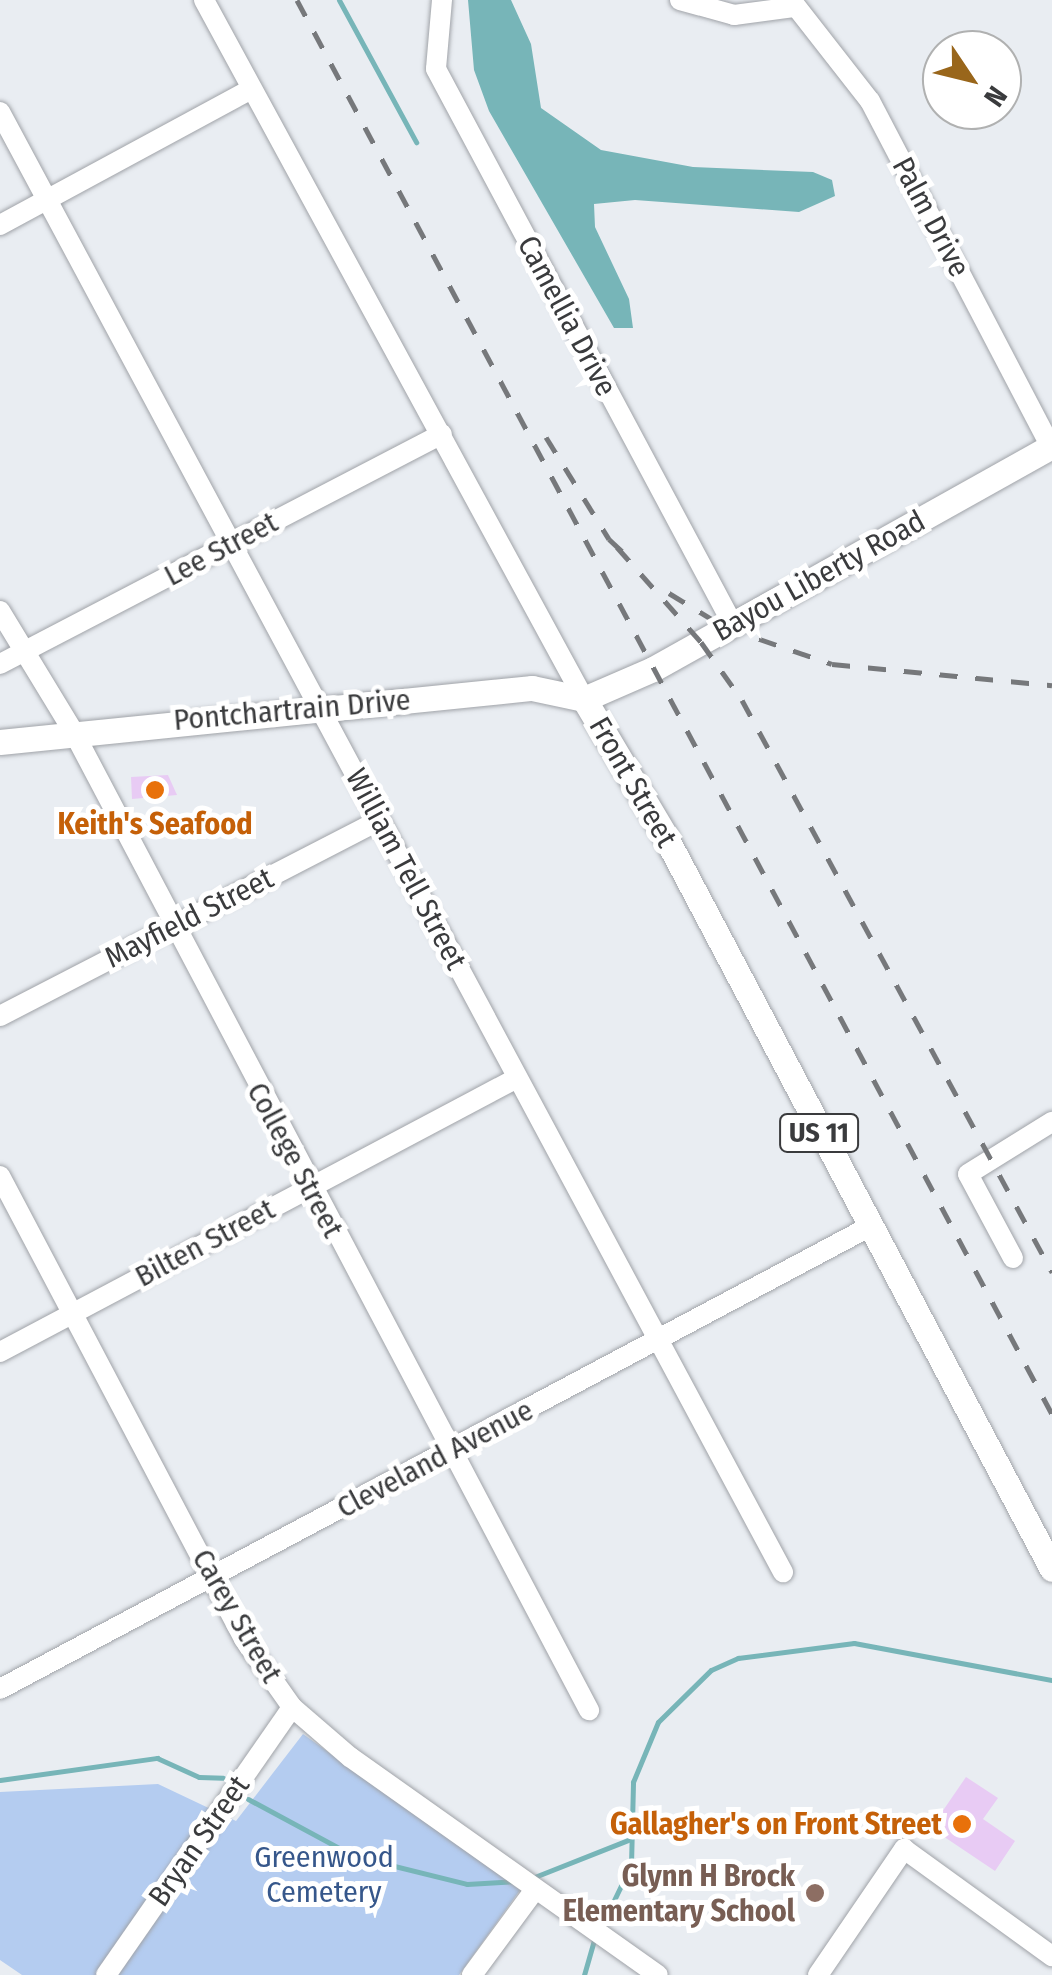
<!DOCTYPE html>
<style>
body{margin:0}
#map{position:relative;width:1052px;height:1975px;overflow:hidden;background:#e9edf2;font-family:"Fira Sans Condensed",sans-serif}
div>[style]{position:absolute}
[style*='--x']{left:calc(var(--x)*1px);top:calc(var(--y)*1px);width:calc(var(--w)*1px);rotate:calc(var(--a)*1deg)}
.green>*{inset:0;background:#b4ccf0}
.water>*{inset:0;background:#77b5b8}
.stream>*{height:5px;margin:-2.5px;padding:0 2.5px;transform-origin:2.5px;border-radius:2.5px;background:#77b5b8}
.building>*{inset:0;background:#e8cbf4}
.roads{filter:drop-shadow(0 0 2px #a0a3a8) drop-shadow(0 0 2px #a0a3a8)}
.minor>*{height:20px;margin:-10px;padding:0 10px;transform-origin:10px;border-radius:10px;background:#fff}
.major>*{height:25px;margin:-12.5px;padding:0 12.5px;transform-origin:12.5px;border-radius:12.5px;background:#fff}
.rail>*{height:5px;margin-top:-2.5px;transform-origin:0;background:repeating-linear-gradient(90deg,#76787b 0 18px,transparent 0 36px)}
.dots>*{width:28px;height:28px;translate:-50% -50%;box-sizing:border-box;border:5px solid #fff;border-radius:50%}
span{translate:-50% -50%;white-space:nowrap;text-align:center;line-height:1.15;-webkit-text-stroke:10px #fff;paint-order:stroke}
.shield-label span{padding:2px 8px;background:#fff;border:2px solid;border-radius:8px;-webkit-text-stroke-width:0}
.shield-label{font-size:28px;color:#3a3b3d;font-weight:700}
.street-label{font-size:30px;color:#3a3b3d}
.food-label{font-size:30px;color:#c56008;font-weight:700}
.right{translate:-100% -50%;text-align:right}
.park-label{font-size:30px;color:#36578b}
.education-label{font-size:30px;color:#785e54;font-weight:700}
.north{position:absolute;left:922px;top:30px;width:100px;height:100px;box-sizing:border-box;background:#fff;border:2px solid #b0b1b1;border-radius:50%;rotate:125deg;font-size:28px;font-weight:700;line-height:40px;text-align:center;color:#3a3b3d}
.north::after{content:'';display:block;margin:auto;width:35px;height:45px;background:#99661b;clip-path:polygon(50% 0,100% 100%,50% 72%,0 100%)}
</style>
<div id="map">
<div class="green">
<div style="clip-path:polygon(303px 1734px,520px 1890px,459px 1975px,22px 1975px,0 1960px,0 1792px,158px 1784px,236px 1821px)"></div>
</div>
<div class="water">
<div style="clip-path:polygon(468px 0,511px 0,531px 44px,541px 108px,601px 150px,693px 167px,813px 172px,832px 180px,835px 196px,799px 212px,635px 200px,594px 204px,595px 227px,629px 299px,633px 328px,614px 328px,489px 111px,474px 70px)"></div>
</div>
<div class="stream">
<div style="--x:339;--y:0;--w:162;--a:61.5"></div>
<div style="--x:0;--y:1780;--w:159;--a:-8"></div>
<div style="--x:157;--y:1758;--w:46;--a:24.3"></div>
<div style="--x:199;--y:1777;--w:24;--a:2"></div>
<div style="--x:248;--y:1799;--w:120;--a:28.3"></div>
<div style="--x:354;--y:1856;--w:116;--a:13.9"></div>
<div style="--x:467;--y:1884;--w:49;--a:-3.5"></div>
<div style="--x:532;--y:1878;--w:103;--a:-21.6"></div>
<div style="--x:601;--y:1927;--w:69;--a:-64.2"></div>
<div style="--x:631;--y:1865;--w:83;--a:-88.6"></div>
<div style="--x:633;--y:1782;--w:65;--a:-67.4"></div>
<div style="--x:658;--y:1722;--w:74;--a:-44.5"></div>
<div style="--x:711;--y:1670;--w:30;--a:-24"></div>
<div style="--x:738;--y:1658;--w:117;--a:-7.4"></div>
<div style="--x:854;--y:1643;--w:201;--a:10.6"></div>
<div style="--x:584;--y:1975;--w:40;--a:-74"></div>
</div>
<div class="building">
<div style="clip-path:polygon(168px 775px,177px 795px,132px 799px,131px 777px)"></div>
<div style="clip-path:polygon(966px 1777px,998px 1798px,983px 1819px,1015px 1841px,995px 1871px,931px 1828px)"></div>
</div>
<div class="roads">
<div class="minor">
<div style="--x:204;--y:0;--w:796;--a:61.47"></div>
<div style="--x:442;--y:0;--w:69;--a:95"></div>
<div style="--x:436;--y:69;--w:628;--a:61.88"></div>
<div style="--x:680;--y:0;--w:56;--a:15.5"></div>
<div style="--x:734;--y:15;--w:62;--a:-7.5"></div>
<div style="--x:791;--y:0;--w:128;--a:52"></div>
<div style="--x:870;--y:101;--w:390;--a:62.4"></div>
<div style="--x:0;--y:112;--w:1657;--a:61.8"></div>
<div style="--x:0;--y:225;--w:286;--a:-28.4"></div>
<div style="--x:0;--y:611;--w:140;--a:58.7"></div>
<div style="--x:73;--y:731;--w:1107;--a:62.21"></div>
<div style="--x:0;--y:664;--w:498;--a:-27.5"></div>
<div style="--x:0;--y:1016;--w:425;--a:-27.3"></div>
<div style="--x:0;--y:1176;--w:523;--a:62.21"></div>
<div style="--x:244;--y:1639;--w:83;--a:54.8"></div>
<div style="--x:292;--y:1707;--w:77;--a:40.8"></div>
<div style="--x:350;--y:1757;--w:377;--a:35.3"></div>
<div style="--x:1013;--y:1258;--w:95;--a:-118.2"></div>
<div style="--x:968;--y:1174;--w:99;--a:-31.8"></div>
<div style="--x:0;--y:1352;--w:585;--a:-27.92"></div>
<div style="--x:0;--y:1689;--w:984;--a:-28"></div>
<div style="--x:106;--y:1975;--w:326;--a:-55.2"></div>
<div style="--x:472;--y:1975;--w:104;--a:-53.6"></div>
<div style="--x:818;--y:1975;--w:153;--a:-55.7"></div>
<div style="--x:904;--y:1849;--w:183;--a:35.9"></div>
</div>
<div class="major">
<div style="--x:584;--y:699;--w:157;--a:59.3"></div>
<div style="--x:664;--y:834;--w:831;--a:62.17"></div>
<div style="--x:584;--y:699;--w:75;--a:-23.5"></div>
<div style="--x:653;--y:669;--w:457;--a:-29.2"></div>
<div style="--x:0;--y:742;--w:535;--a:-5.8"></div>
<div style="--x:532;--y:688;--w:53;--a:11.9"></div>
</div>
</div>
<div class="rail">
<div style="--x:297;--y:0;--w:1603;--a:61.9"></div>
<div style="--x:546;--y:437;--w:120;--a:58.3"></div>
<div style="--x:609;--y:539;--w:25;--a:43"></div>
<div style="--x:617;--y:547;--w:127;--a:48.5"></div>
<div style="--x:701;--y:642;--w:71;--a:54.7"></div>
<div style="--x:742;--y:700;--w:651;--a:61.54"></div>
<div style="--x:669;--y:593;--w:66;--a:31.3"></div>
<div style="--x:725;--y:627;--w:113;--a:19.1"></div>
<div style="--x:832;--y:664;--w:221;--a:5.5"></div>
</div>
<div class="dots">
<div style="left:155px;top:790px;background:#e8710a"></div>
<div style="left:962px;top:1824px;background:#e8710a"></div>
<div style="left:815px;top:1893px;background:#8d6e63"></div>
</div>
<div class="shield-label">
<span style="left:819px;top:1133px">US 11</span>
</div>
<div class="street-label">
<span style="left:931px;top:217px;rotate:62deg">Palm Drive</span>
<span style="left:567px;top:316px;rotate:62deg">Camellia Drive</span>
<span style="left:221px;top:549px;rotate:-28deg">Lee Street</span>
<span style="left:819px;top:576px;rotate:-29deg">Bayou Liberty Road</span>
<span style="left:292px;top:710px;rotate:-5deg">Pontchartrain Drive</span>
<span style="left:633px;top:782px;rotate:60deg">Front Street</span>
<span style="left:406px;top:869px;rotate:62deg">William Tell Street</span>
<span style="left:189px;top:918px;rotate:-27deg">Mayfield Street</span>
<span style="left:295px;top:1160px;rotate:62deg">College Street</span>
<span style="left:205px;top:1243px;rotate:-28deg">Bilten Street</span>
<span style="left:435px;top:1459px;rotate:-28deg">Cleveland Avenue</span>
<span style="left:237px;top:1616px;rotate:60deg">Carey Street</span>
<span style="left:199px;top:1841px;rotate:-55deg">Bryan Street</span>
</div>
<div class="food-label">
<span style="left:155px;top:824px">Keith's Seafood</span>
<span class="right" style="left:942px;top:1824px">Gallagher's on Front Street</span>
</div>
<div class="park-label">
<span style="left:324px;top:1874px">Greenwood<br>Cemetery</span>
</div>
<div class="education-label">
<span class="right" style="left:795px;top:1893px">Glynn H Brock<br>Elementary School</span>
</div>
<div class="north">N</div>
</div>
